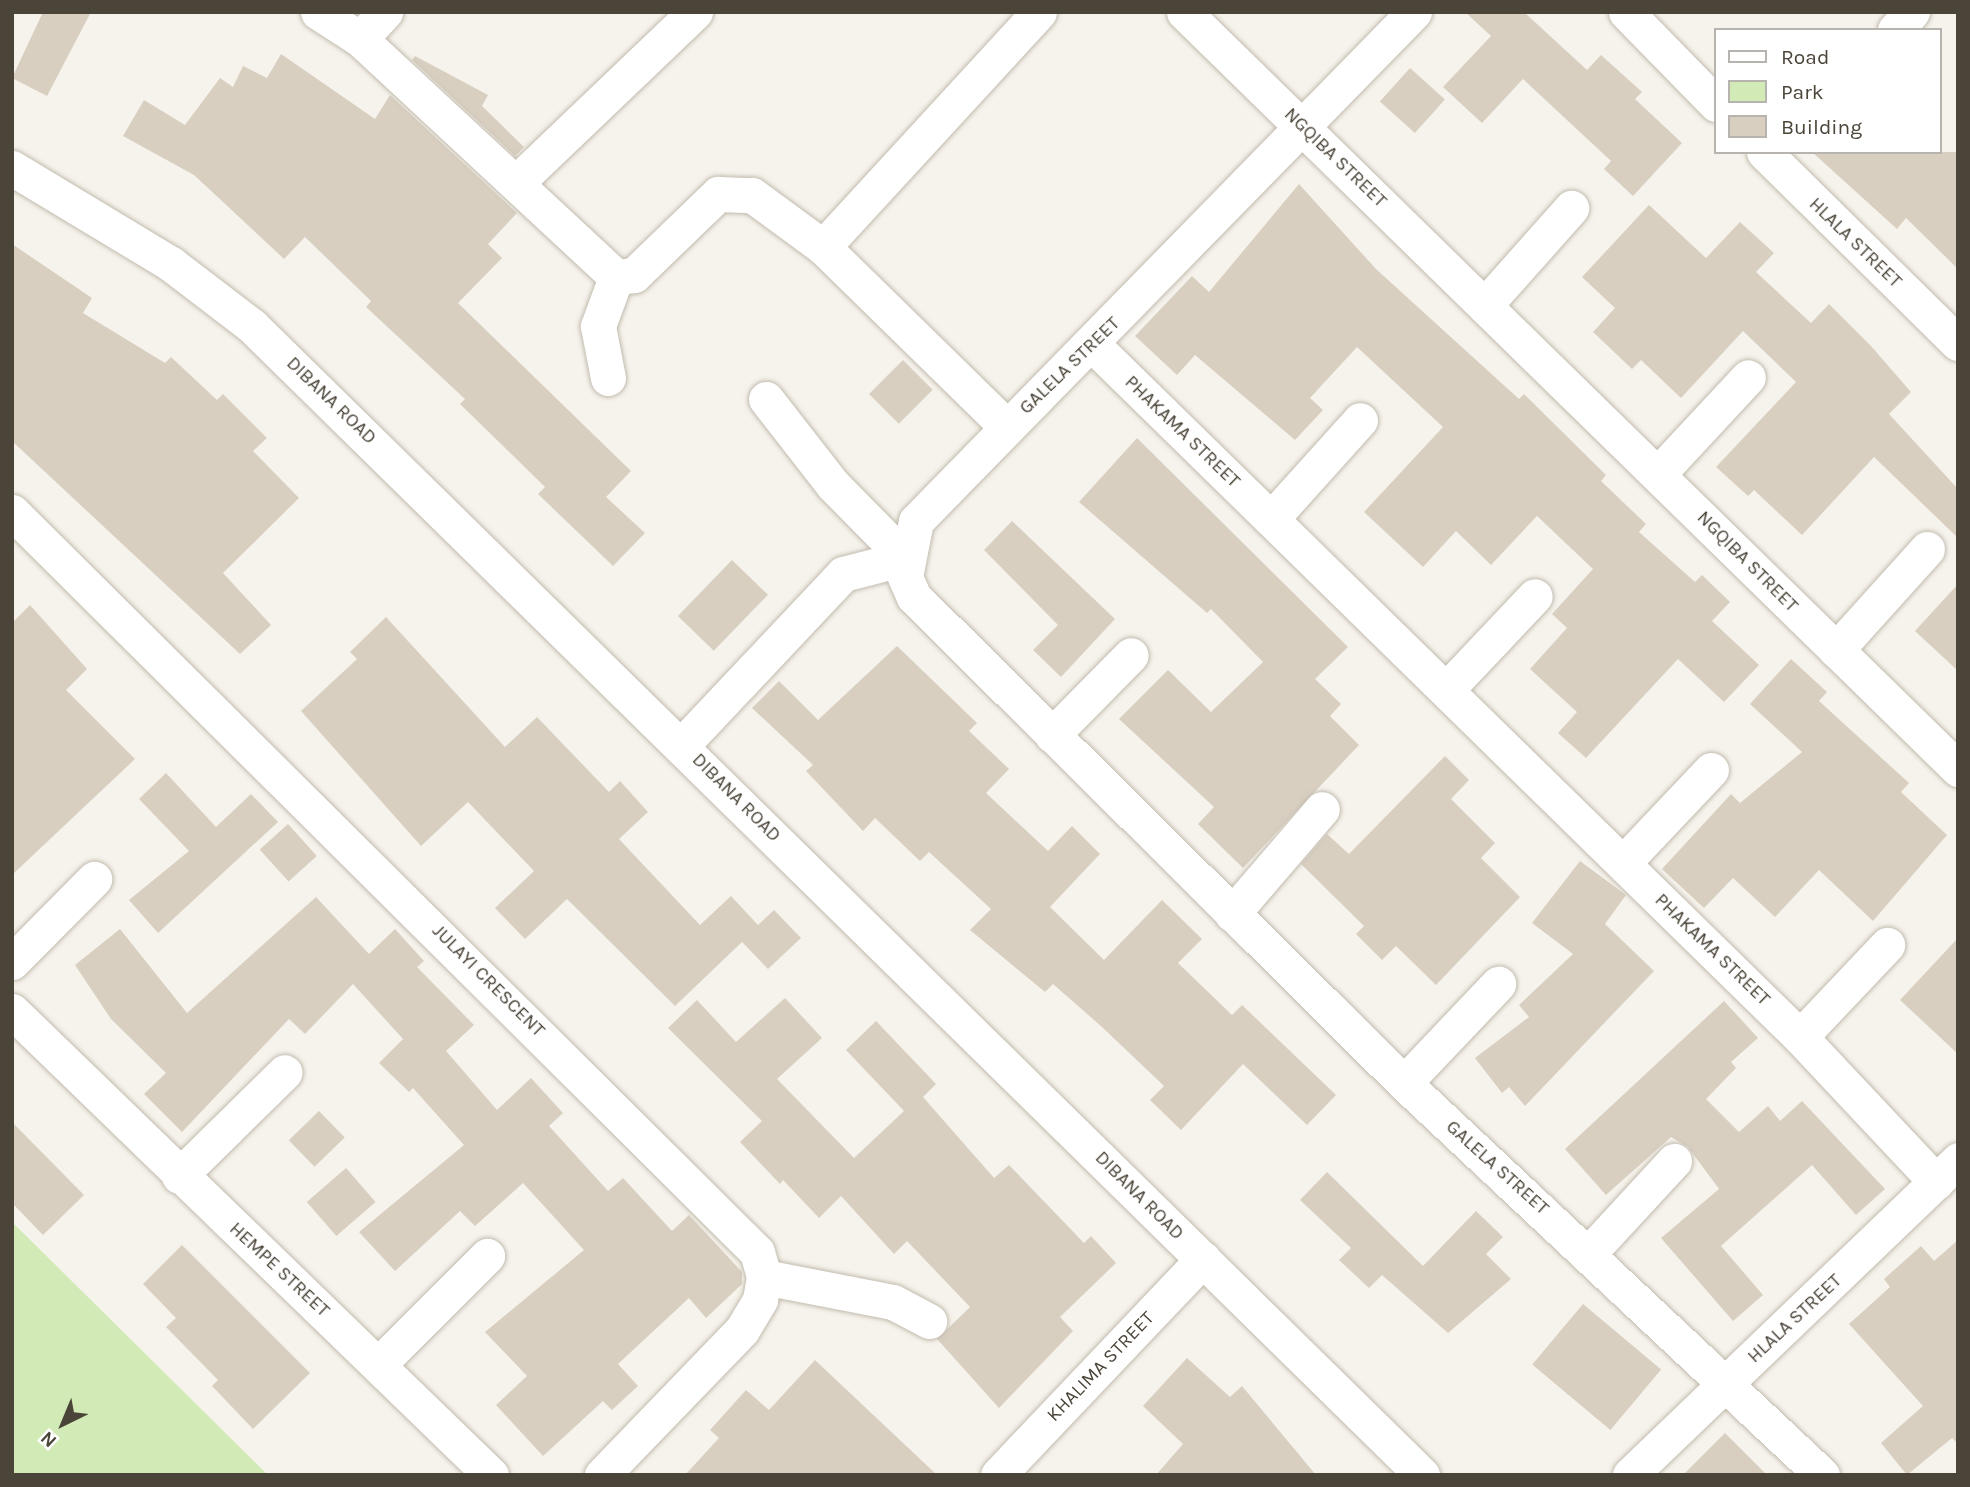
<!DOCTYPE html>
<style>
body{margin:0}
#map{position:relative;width:1970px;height:1487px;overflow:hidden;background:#f6f3ec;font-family:Karla,sans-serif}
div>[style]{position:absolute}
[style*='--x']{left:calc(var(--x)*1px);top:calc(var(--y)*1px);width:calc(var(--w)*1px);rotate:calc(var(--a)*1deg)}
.green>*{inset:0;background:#d2eab5}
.building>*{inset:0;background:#d8cfc1;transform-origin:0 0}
.roads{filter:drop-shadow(0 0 2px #c2bbae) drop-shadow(0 0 2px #c2bbae)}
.minor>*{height:35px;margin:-17.5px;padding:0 17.5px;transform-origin:17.5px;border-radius:17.5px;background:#fff}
span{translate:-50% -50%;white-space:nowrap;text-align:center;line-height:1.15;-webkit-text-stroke:5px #fff;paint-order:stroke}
.street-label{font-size:19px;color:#4b4439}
.frame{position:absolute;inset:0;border:14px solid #4b4439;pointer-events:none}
.legend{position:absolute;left:1714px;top:28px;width:228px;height:126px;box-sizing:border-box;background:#fff;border:2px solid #b7b4b0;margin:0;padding:9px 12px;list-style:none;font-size:21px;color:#4b4439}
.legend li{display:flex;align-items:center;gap:14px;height:35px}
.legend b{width:35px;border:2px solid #b7b4b0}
.north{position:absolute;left:28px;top:1389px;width:70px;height:70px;-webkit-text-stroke:5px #fff;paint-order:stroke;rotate:223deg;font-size:19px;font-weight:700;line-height:28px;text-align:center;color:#4b4439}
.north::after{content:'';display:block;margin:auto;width:24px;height:32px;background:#4b4439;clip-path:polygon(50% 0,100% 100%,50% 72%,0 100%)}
</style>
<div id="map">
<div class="green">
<div style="clip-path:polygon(12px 1222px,268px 1475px,12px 1475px)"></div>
</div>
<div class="building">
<div style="clip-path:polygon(43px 12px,91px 12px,47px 96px,12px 78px)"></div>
<div style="clip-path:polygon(1465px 12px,1524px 12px,1587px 70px,1601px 55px,1642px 92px,1635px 99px,1682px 143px,1633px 196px,1604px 169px,1611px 161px,1523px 79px,1482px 123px,1443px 87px,1491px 36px)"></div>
<div style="clip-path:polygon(281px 54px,375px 119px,390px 95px,517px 213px,488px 244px,502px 258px,458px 303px,631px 471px,606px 497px,645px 533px,613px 566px,538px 494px,545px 487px,460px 404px,465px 399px,366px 307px,371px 301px,305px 237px,284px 259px,194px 175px,123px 136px,144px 100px,185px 125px,220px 78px,233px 87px,243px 66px,267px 78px)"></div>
<div style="clip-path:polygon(415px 56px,488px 95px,482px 106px,524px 147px,515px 156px,412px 60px)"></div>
<div style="left:1410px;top:68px;width:47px;height:45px;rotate:42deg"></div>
<div style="clip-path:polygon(1812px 152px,1958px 152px,1958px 269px,1906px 218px,1897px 229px)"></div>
<div style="clip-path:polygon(1299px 184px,1376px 269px,1519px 399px,1524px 394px,1606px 475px,1601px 481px,1646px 524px,1639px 532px,1695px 582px,1702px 575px,1730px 602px,1712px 621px,1759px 665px,1724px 702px,1678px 659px,1586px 758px,1558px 733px,1577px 712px,1530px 669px,1567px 628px,1552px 614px,1593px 569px,1537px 516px,1491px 565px,1456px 531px,1423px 567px,1364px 512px,1443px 427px,1357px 347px,1310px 398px,1323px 410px,1295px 440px,1195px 355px,1177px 375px,1135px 336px,1192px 276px,1209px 292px)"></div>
<div style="clip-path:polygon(1649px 205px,1706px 258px,1740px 222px,1774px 253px,1756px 272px,1811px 323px,1829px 304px,1871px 346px,1911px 392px,1889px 414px,1958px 489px,1958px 538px,1874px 457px,1802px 535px,1754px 490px,1748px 496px,1716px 467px,1796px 382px,1743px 331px,1681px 398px,1641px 360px,1632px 369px,1593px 332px,1615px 308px,1582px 277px)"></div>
<div style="clip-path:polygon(12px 244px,92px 298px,83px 313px,165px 363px,171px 357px,217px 400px,223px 394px,267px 438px,253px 451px,299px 498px,223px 573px,271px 625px,240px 654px,12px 441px)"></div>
<div style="left:903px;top:360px;width:42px;height:48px;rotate:45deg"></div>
<div style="clip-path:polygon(1137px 438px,1348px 647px,1315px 679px,1341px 704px,1330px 716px,1359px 745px,1243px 868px,1198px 824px,1214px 807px,1119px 719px,1168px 670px,1211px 712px,1263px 662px,1211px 609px,1207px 613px,1079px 502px)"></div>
<div style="clip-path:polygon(1012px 521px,1115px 619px,1061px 677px,1033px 650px,1058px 625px,984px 550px)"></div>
<div style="left:732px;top:560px;width:50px;height:78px;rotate:44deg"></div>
<div style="clip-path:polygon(1958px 584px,1958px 671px,1915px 631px)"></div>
<div style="clip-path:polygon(30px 605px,87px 669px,66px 690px,135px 759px,12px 875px,12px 623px)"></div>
<div style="clip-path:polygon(386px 617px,505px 747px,537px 717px,609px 792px,620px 781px,648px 812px,619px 839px,700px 925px,731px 896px,758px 925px,774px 910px,801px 938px,768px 969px,742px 942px,675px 1006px,567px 899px,525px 939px,495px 908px,534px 871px,468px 802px,421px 846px,301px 711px,357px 659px,350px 652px)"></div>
<div style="clip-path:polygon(897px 646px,977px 723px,969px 731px,1009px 769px,986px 793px,1048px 851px,1072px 826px,1100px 854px,1050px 907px,1104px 960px,1162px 900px,1202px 939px,1178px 963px,1232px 1015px,1242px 1005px,1336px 1095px,1307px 1125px,1243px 1064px,1181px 1130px,1150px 1100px,1164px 1086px,1102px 1027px,1053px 984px,1045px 992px,970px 930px,991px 909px,929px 852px,920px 861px,875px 818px,863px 831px,806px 771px,813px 765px,752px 708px,779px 681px,818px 720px)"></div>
<div style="clip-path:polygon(1791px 659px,1827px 692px,1819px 701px,1909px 783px,1901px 792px,1947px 835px,1873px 921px,1819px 870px,1775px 917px,1733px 878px,1704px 908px,1662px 869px,1731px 794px,1740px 803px,1802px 752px,1750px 704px)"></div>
<div style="clip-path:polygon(1445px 756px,1469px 780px,1451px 799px,1495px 843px,1481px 858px,1520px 897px,1436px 985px,1396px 946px,1382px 960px,1356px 934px,1364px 926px,1301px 864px,1327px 834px,1349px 854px)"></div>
<div style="clip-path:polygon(166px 773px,216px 827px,251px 794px,278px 822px,158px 933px,129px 900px,189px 851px,139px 799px)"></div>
<div style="left:288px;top:824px;width:43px;height:38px;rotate:48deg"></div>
<div style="clip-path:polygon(1580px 861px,1626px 895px,1605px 924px,1654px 971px,1525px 1106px,1509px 1087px,1502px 1093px,1475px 1058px,1529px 1017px,1519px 1005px,1573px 954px,1532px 923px)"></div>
<div style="clip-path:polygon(316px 897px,369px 954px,395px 929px,424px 961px,417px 967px,474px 1025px,446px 1051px,497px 1110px,531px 1078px,563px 1113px,549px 1126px,608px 1191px,623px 1178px,672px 1231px,689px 1215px,742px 1272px,742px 1284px,706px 1318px,689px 1298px,618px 1364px,638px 1386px,612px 1410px,603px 1401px,543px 1456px,496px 1405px,527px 1376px,485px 1332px,584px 1250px,523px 1183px,475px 1226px,460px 1211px,395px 1271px,359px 1232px,464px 1145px,413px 1088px,409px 1092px,379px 1063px,403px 1039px,353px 984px,305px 1034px,289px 1019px,182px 1132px,144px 1094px,166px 1073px,111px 1019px,75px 965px,120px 929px,187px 1013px)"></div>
<div style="clip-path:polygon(1958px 938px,1958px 1054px,1900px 1000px)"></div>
<div style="clip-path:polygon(785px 998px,822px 1038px,777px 1079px,854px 1158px,904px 1111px,846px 1050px,876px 1021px,936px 1084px,923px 1097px,994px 1178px,1009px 1165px,1084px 1243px,1091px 1236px,1116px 1263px,1060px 1317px,1073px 1331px,999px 1408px,937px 1339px,970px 1307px,907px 1241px,894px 1254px,841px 1196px,819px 1218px,783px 1180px,780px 1184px,740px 1142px,762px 1121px,668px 1028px,697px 1000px,736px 1042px)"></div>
<div style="clip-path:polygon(1724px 1001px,1758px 1038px,1731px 1062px,1736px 1068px,1706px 1099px,1739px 1132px,1768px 1106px,1780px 1121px,1802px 1101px,1885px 1189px,1856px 1215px,1812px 1165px,1721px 1246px,1763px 1295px,1733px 1321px,1661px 1238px,1719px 1189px,1688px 1147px,1671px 1137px,1606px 1195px,1565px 1149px)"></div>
<div style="left:319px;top:1111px;width:37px;height:42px;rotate:46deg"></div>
<div style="clip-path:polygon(12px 1122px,84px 1195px,43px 1235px,12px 1203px)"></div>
<div style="left:346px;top:1168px;width:45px;height:52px;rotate:49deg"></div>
<div style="clip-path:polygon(1327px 1172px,1423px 1266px,1476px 1211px,1503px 1237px,1486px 1254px,1511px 1279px,1448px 1333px,1382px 1275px,1369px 1288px,1339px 1260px,1351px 1248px,1300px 1200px)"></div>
<div style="clip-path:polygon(1958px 1240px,1958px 1444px,1952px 1438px,1907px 1475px,1881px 1443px,1923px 1406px,1849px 1324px,1890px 1287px,1884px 1279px,1921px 1246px,1934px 1261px)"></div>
<div style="clip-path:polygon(182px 1245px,310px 1373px,253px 1429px,212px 1386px,218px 1380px,166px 1327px,176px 1318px,143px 1284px)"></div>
<div style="left:1583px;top:1304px;width:102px;height:79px;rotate:40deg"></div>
<div style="clip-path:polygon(1187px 1358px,1230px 1397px,1242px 1386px,1316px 1475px,1156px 1475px,1183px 1444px,1143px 1406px)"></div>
<div style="clip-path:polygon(815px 1360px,937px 1475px,685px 1475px,719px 1438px,710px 1430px,746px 1390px,769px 1410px)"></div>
<div style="clip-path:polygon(1725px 1433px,1767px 1475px,1683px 1475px)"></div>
</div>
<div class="roads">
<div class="minor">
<div style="--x:318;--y:12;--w:50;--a:32.7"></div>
<div style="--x:360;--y:39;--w:350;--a:42.9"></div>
<div style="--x:616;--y:277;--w:18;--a:-6"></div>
<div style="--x:634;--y:275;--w:117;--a:-44"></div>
<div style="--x:718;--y:194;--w:34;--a:2"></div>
<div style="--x:752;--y:195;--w:88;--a:36.2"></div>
<div style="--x:823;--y:247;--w:257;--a:44.4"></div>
<div style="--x:1184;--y:12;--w:1083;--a:44.36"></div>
<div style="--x:1414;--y:12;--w:712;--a:134.37"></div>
<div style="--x:916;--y:521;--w:57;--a:101.1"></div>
<div style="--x:905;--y:577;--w:22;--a:66"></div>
<div style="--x:914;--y:597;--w:690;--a:44.77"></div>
<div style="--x:1404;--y:1083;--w:573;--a:43.16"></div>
<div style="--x:1626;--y:12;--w:129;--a:45.6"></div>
<div style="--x:1895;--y:30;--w:25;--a:-47"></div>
<div style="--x:360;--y:39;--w:37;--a:-47"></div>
<div style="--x:1764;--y:152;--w:272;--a:44.6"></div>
<div style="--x:12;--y:168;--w:186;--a:31.1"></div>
<div style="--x:171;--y:264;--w:102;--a:37.4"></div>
<div style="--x:252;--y:326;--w:1640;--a:44.48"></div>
<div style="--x:518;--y:181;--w:245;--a:-43.7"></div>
<div style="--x:823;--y:247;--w:319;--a:-47.4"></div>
<div style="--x:1485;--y:305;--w:130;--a:-48.4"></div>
<div style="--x:1093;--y:345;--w:989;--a:44.39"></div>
<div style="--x:1800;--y:1037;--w:199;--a:46.8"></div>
<div style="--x:608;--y:378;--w:53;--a:-100.9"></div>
<div style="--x:598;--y:326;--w:52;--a:-69.8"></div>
<div style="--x:1658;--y:474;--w:132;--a:-47.1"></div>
<div style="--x:12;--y:512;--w:1050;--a:44.81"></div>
<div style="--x:757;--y:1252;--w:26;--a:74"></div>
<div style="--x:764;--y:1277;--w:23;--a:100"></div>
<div style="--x:760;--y:1300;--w:35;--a:121"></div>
<div style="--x:742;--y:1330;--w:202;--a:134"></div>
<div style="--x:1271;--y:519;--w:133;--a:-48"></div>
<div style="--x:1836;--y:650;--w:136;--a:-48"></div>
<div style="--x:1446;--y:690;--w:129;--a:-46.6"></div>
<div style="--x:1052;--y:735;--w:112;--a:-45.4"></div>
<div style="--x:682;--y:745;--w:235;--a:-46.7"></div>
<div style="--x:843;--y:574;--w:64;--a:-14.5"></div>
<div style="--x:905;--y:558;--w:103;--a:-134.6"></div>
<div style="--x:833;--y:485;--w:109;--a:-127.9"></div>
<div style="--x:1623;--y:863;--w:128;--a:-46.6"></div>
<div style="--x:1232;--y:914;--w:138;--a:-49.4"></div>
<div style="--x:12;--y:962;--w:117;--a:-45.3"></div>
<div style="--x:12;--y:1011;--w:667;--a:44.09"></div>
<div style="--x:1800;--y:1037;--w:127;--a:-46.6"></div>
<div style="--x:1404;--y:1083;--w:137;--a:-46.5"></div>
<div style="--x:179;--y:1176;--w:148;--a:-44.5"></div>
<div style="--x:1590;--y:1252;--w:124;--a:-47.3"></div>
<div style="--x:764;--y:1277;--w:131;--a:11"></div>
<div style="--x:893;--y:1302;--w:41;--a:27.8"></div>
<div style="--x:379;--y:1364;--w:153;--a:-45"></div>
<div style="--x:998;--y:1475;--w:298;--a:-46.5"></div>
<div style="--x:1630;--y:1475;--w:455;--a:-43.8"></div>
</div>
</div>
<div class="street-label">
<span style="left:1335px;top:158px;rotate:44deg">NGQIBA STREET</span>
<span style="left:1855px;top:243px;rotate:44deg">HLALA STREET</span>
<span style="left:1070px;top:366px;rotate:-44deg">GALELA STREET</span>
<span style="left:331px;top:401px;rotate:44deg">DIBANA ROAD</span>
<span style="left:1182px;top:432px;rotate:44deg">PHAKAMA STREET</span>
<span style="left:1747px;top:562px;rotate:45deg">NGQIBA STREET</span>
<span style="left:736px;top:798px;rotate:45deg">DIBANA ROAD</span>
<span style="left:1712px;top:950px;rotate:44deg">PHAKAMA STREET</span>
<span style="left:488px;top:981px;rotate:45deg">JULAYI CRESCENT</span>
<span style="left:1497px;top:1168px;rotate:42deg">GALELA STREET</span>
<span style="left:1139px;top:1196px;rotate:45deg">DIBANA ROAD</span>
<span style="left:279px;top:1270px;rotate:43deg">HEMPE STREET</span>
<span style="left:1795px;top:1319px;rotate:-43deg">HLALA STREET</span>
<span style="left:1101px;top:1367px;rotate:-46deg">KHALIMA STREET</span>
</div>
<div class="frame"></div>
<ul class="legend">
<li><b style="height:9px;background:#fff"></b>Road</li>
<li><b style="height:19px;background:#d2eab5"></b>Park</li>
<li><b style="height:19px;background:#d8cfc1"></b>Building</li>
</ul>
<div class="north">N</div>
</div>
